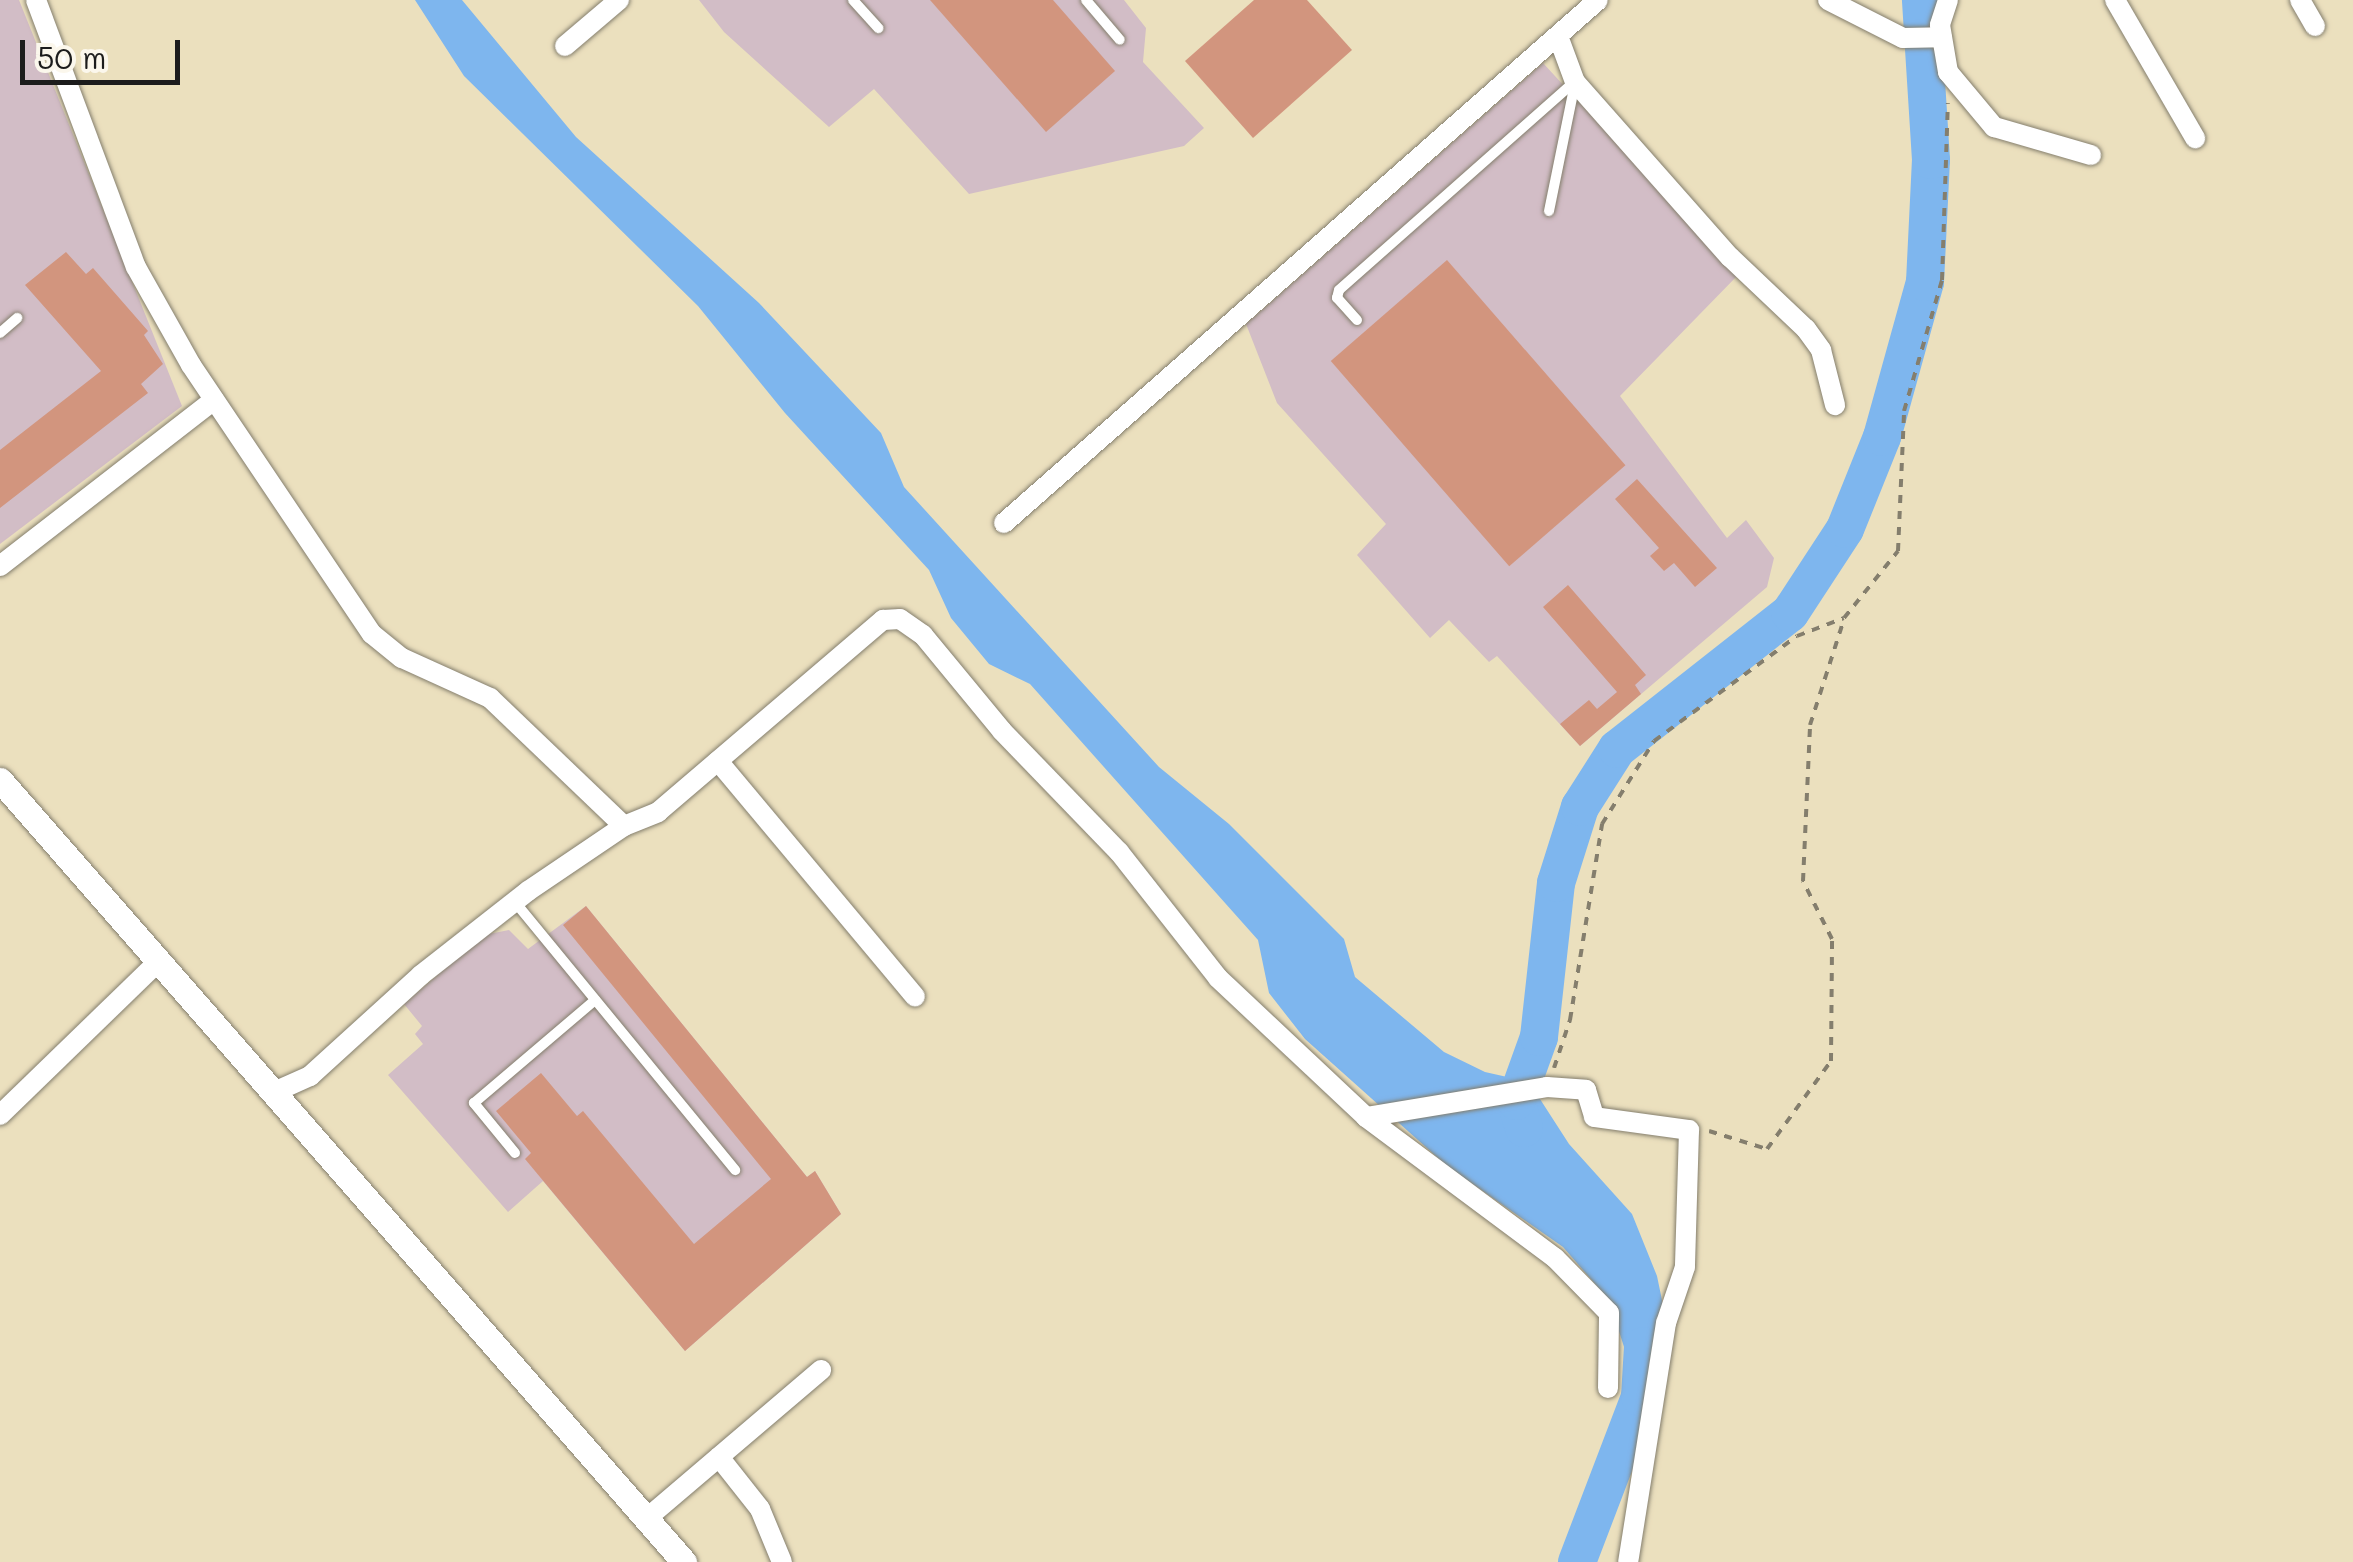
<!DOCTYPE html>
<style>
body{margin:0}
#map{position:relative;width:2353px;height:1562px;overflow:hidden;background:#ebe0be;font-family:Mali,sans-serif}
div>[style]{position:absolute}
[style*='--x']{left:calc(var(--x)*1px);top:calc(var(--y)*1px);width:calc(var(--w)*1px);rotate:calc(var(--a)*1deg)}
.industrial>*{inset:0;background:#d2bdc6}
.water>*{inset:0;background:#7eb6ee}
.river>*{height:38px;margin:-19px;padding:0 19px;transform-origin:19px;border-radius:19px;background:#7eb6ee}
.building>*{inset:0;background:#d2957e;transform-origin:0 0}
.path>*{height:4px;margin-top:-2px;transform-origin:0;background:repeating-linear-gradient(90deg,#847e6d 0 8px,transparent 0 16px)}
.roads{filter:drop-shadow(0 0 2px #847e6d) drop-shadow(0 0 2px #847e6d)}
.service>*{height:10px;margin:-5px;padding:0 5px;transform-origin:5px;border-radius:5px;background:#fff}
.minor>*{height:20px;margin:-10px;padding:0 10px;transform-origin:10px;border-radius:10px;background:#fff}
.tertiary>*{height:25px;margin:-12.5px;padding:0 12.5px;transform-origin:12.5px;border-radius:12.5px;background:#fff}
span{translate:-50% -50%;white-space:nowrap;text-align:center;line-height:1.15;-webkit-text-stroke:10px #fbf7ec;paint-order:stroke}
.scale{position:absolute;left:20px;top:40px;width:160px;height:45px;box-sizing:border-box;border:5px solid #1c1c1c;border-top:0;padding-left:12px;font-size:30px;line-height:35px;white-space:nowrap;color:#1c1c1c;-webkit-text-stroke:8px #fbf7ec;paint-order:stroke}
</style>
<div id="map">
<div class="industrial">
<div style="clip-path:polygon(0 0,19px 0,182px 406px,0 544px)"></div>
<div style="clip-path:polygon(699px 0,1124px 0,1146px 28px,1143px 62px,1204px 128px,1184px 146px,969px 194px,874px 89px,829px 127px,724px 32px)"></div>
<div style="clip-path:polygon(1543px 63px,1738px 275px,1620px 396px,1727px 538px,1746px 520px,1774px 558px,1767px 587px,1580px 746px,1497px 656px,1489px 662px,1449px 620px,1430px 638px,1357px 555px,1386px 524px,1277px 403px,1246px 324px)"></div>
<div style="clip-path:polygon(586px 906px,807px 1177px,815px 1171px,841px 1214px,685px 1351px,543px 1181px,508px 1212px,388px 1075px,423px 1044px,415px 1034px,422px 1026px,404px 1004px,484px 935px,509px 930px,528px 949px)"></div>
</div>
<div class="water">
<div style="clip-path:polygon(415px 0,462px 0,576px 137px,759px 303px,881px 433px,904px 487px,1159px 767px,1229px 824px,1344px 939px,1355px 977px,1444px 1052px,1485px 1072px,1529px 1082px,1569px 1144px,1632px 1214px,1657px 1276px,1663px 1305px,1640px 1397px,1609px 1300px,1563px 1247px,1447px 1166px,1305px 1039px,1269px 993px,1258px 940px,1030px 684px,989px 664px,951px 618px,929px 570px,785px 413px,698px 306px,464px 76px)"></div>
</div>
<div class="river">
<div style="--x:1524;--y:1128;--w:28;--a:-107"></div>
<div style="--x:1516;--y:1101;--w:68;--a:-70.2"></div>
<div style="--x:1539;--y:1037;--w:155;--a:-83.7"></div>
<div style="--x:1556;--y:883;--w:80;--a:-72.5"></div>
<div style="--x:1580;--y:807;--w:69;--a:-57.5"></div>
<div style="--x:1617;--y:749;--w:220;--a:-38.2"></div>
<div style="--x:1790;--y:613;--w:100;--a:-56.8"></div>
<div style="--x:1845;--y:529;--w:99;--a:-68.1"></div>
<div style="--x:1882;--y:437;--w:161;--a:-74.5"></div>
<div style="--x:1925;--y:282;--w:122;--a:-87.2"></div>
<div style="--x:1931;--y:160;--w:160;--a:-93.6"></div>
<div style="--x:1577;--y:1562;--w:177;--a:-69.1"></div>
<div style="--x:1640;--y:1397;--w:51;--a:-86.6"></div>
</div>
<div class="building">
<div style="clip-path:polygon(930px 0,1053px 0,1115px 71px,1046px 132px)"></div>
<div style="clip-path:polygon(1254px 0,1307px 0,1352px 50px,1253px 138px,1185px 61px)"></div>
<div style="clip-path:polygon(66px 252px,86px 274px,93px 268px,148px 331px,144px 335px,163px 364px,141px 384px,148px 393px,0 508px,0 450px,101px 371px,25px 285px)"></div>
<div style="left:1447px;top:260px;width:272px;height:154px;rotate:49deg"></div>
<div style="clip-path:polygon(1637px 479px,1717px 568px,1695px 587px,1674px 563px,1664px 571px,1650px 556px,1659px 548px,1615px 499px)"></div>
<div style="clip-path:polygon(1568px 585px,1646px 675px,1635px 685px,1641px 694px,1580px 746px,1560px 724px,1589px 700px,1597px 709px,1617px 692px,1543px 607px)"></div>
<div style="clip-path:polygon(586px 906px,807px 1177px,815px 1171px,841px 1214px,685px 1351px,525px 1159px,531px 1153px,496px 1111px,541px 1073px,577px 1116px,583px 1111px,694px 1244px,771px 1179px,563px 925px)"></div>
</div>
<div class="path">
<div style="--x:1554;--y:1068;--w:51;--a:-71.6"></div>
<div style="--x:1570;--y:1020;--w:199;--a:-80.7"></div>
<div style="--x:1602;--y:824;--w:98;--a:-57.9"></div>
<div style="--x:1654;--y:741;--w:177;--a:-36.3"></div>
<div style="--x:1797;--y:636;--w:50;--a:-21"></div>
<div style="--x:1844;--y:618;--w:86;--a:-51.1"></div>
<div style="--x:1898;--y:551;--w:140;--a:-87.5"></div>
<div style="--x:1904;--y:411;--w:136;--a:-73.8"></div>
<div style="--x:1942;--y:280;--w:177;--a:-88.1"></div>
<div style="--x:1709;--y:1131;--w:61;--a:17.2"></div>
<div style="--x:1767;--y:1149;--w:109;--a:-54"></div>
<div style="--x:1831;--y:1061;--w:122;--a:-89.5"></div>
<div style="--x:1832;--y:939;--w:65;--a:-116.6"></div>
<div style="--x:1803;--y:881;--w:156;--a:-87.4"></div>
<div style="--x:1810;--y:725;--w:111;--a:-72.2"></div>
</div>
<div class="roads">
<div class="service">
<div style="--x:853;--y:0;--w:38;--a:48"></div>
<div style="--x:1086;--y:0;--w:52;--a:49.6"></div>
<div style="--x:1549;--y:211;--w:131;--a:-78.5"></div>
<div style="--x:1357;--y:320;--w:30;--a:-132"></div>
<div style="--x:1337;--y:298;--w:8;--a:-76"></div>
<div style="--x:1339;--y:290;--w:314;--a:-41.5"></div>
<div style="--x:0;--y:333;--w:23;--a:-41"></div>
<div style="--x:515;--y:902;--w:347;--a:50.6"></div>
<div style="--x:515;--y:1153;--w:65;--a:-129.4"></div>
<div style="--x:474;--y:1103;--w:159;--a:-40.4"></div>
</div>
<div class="minor">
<div style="--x:36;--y:0;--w:285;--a:69.5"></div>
<div style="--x:136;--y:267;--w:112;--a:60.7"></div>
<div style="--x:191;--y:365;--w:324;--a:56.1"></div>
<div style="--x:372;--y:634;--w:38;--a:39"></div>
<div style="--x:402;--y:658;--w:97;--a:24.4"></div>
<div style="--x:490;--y:698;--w:185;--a:43.7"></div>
<div style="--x:1828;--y:0;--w:84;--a:26.9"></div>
<div style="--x:1903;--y:38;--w:39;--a:-1"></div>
<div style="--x:1948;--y:0;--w:26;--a:108"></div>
<div style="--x:1940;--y:25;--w:48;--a:80.3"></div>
<div style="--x:1948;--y:72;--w:72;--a:50.1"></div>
<div style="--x:1994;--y:127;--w:101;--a:16.1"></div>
<div style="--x:2115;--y:0;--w:160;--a:59.9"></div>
<div style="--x:2300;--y:0;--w:30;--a:60"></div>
<div style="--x:1558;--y:36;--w:49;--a:69.7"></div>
<div style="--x:1575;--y:82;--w:234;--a:48.5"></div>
<div style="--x:1730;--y:257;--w:105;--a:43.5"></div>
<div style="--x:1806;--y:329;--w:26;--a:54"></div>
<div style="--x:1821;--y:350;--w:57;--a:75.7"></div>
<div style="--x:565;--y:46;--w:71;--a:-40.4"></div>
<div style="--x:1004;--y:523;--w:791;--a:-41.36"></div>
<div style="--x:0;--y:566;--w:271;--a:-37.8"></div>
<div style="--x:718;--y:761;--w:307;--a:50.1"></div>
<div style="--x:272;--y:1093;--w:42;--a:-24.1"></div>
<div style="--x:310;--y:1076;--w:150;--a:-42.3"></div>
<div style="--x:421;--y:975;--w:136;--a:-38.1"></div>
<div style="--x:528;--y:891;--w:116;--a:-34.1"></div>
<div style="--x:624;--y:826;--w:37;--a:-22"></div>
<div style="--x:658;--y:812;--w:296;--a:-40.5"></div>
<div style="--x:883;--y:620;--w:17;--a:-3"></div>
<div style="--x:900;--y:619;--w:28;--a:35"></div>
<div style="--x:923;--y:635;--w:124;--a:50.5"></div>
<div style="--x:1002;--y:731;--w:168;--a:46"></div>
<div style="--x:1119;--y:852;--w:160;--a:51.8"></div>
<div style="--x:1218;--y:978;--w:203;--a:43.2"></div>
<div style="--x:0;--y:1115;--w:219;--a:-44.1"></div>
<div style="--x:1608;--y:1388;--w:75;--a:-89.2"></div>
<div style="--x:1609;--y:1313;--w:77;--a:-134.5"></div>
<div style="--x:1555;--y:1258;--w:236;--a:-143.3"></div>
<div style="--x:1366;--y:1117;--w:183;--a:-9.4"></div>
<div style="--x:1547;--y:1087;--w:39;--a:4"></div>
<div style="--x:1586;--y:1090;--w:28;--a:73"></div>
<div style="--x:1594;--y:1117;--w:96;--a:7.8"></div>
<div style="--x:1689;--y:1130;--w:137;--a:91.7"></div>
<div style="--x:1685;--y:1267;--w:59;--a:108.7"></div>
<div style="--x:1666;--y:1323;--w:242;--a:99"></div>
<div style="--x:719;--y:1457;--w:66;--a:51.7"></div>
<div style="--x:760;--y:1509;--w:57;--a:67.5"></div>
<div style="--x:646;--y:1519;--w:230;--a:-40.4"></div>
</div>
<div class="tertiary">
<div style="--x:0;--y:780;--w:1039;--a:48.82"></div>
</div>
</div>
<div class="scale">50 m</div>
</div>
